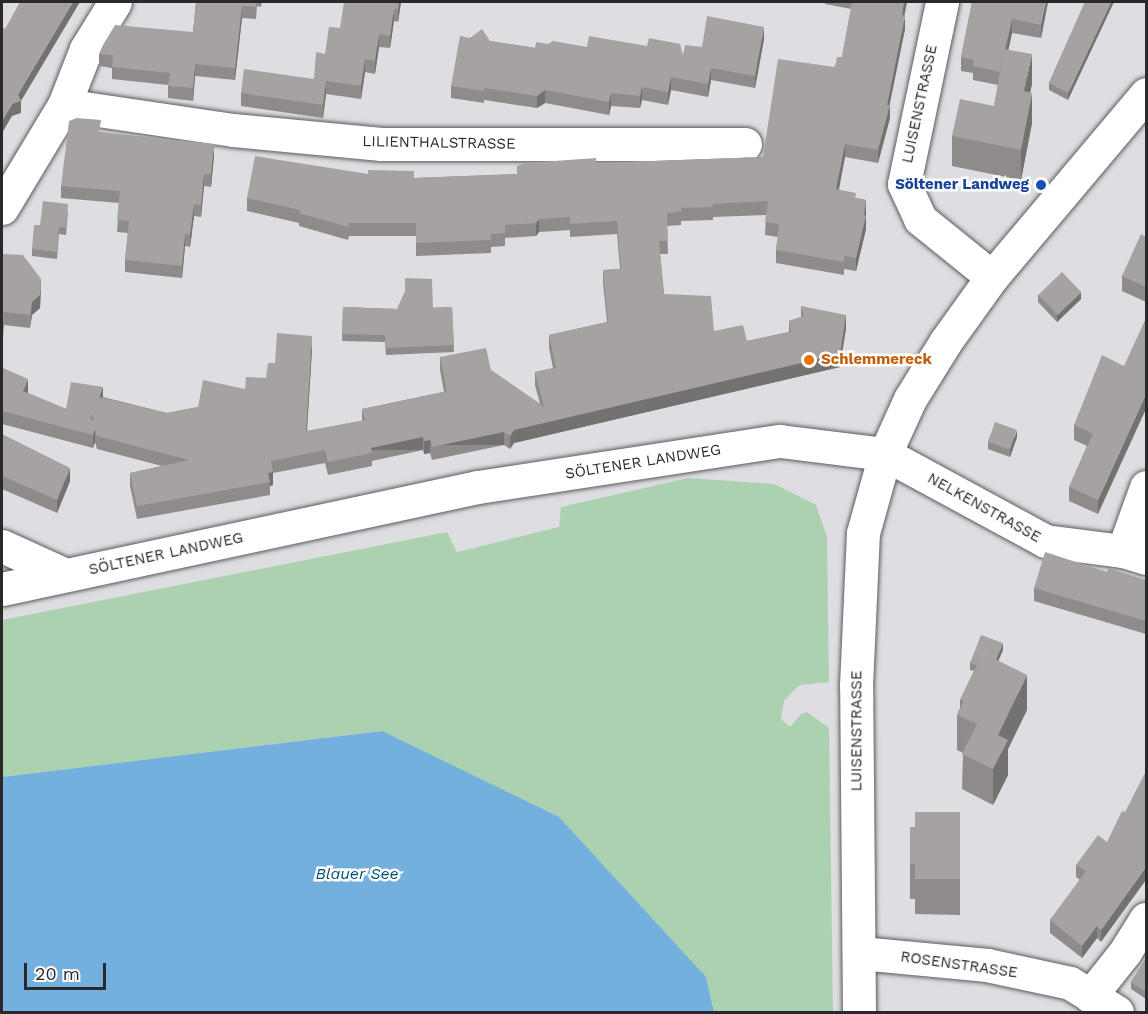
<!DOCTYPE html>
<meta charset="utf-8">
<style>
body{margin:0}
#map{position:relative;width:1148px;height:1014px;overflow:hidden;background:#dedee2;font-family:"Work Sans",sans-serif}
div>[style]{position:absolute}
[style*='--x']{left:calc(var(--x)*1px);top:calc(var(--y)*1px);width:calc(var(--w)*1px);rotate:calc(var(--a)*1deg)}
.green>*{inset:0;background:#acd1b1}
.water>*{inset:0;background:#74b0de}
.roads{filter:drop-shadow(0 0 2px #5c5c5f) drop-shadow(0 0 2px #5c5c5f)}
.minor>*{height:33px;margin:-16.5px;padding:0 16.5px;transform-origin:16.5px;border-radius:16.5px;background:#fff}
.wall>*{inset:0;background:#8e8b8a}
.shaded-wall>*{inset:0;background:#747171;transform-origin:0 0}
.building>*{inset:0;background:#a5a2a1;transform-origin:0 0}
.dots>*{width:16px;height:16px;translate:-50% -50%;box-sizing:border-box;border:3px solid #fff;border-radius:50%}
span{translate:-50% -50%;white-space:nowrap;text-align:center;line-height:1.15;-webkit-text-stroke:5px #fff;paint-order:stroke}
.street-label{font-size:15px;color:#29292b}
.transit-label{font-size:15px;color:#164399;font-weight:700}
.right{translate:-100% -50%;text-align:right}
.food-label{font-size:15px;color:#c56008;font-weight:700}
.left{translate:0 -50%;text-align:left}
.water-label{font-size:16px;color:#014e79;font-style:italic}
.frame{position:absolute;inset:0;border:3px solid #29292b;pointer-events:none}
.scale{position:absolute;left:24px;top:963px;width:82px;height:27px;box-sizing:border-box;border:3px solid #29292b;border-top:0;padding-left:8px;font-size:18px;line-height:21px;white-space:nowrap;color:#29292b;-webkit-text-stroke:4px #fff;paint-order:stroke}
</style>
<div id="map">
<div class="green">
<div style="clip-path:polygon(688px 478px,774px 484px,816px 505px,827px 537px,829px 682px,800px 685px,794px 690px,784px 701px,781px 719px,790px 727px,801px 714px,807px 712px,829px 728px,833px 1012px,714px 1012px,706px 977px,382px 731px,2px 777px,2px 620px,447px 532px,457px 552px,559px 527px,561px 507px)"></div>
</div>
<div class="water">
<div style="clip-path:polygon(382px 731px,559px 817px,706px 977px,714px 1012px,2px 1012px,2px 777px)"></div>
</div>
<div class="roads">
<div class="minor">
<div style="--x:942;--y:2;--w:186;--a:101.8"></div>
<div style="--x:904;--y:184;--w:38;--a:65"></div>
<div style="--x:920;--y:219;--w:92;--a:38.9"></div>
<div style="--x:64;--y:105;--w:60;--a:-68.6"></div>
<div style="--x:86;--y:49;--w:55;--a:-58.3"></div>
<div style="--x:2;--y:208;--w:120;--a:-59"></div>
<div style="--x:64;--y:105;--w:171;--a:8.4"></div>
<div style="--x:233;--y:130;--w:149;--a:5.4"></div>
<div style="--x:381;--y:144;--w:364;--a:0"></div>
<div style="--x:2;--y:546;--w:70;--a:24.4"></div>
<div style="--x:1123;--y:551;--w:68;--a:-70.2"></div>
<div style="--x:2;--y:589;--w:487;--a:-12.1"></div>
<div style="--x:478;--y:487;--w:305;--a:-8.7"></div>
<div style="--x:780;--y:441;--w:106;--a:7.1"></div>
<div style="--x:885;--y:454;--w:182;--a:28.5"></div>
<div style="--x:1045;--y:541;--w:79;--a:7.3"></div>
<div style="--x:1123;--y:551;--w:24;--a:17"></div>
<div style="--x:860;--y:953;--w:128;--a:5.4"></div>
<div style="--x:987;--y:965;--w:85;--a:12.2"></div>
<div style="--x:1070;--y:983;--w:55;--a:31.7"></div>
<div style="--x:1090;--y:996;--w:56;--a:-51.5"></div>
<div style="--x:1125;--y:952;--w:39;--a:-58"></div>
<div style="--x:859;--y:1012;--w:326;--a:-90.5"></div>
<div style="--x:856;--y:686;--w:153;--a:-87.4"></div>
<div style="--x:863;--y:533;--w:82;--a:-74.4"></div>
<div style="--x:885;--y:454;--w:60;--a:-65.6"></div>
<div style="--x:910;--y:399;--w:68;--a:-58.2"></div>
<div style="--x:946;--y:341;--w:79;--a:-54.3"></div>
<div style="--x:992;--y:277;--w:239;--a:-49.9"></div>
</div>
</div>
<div class="wall">
<div style="clip-path:polygon(196px 2px,262px 2px,261px 7px,257px 6px,256px 19px,242px 18px,235px 80px,195px 76px,193px 101px,168px 98px,168px 85px,112px 79px,112px 68px,99px 66px,99px 54px,193px 32px)"></div>
<div style="clip-path:polygon(354px 2px,401px 2px,398px 22px,394px 21px,390px 48px,379px 47px,375px 74px,365px 72px,361px 99px,326px 94px,323px 118px,241px 106px,241px 93px,314px 79px,325px 54px)"></div>
<div style="clip-path:polygon(825px 2px,907px 2px,904px 16px,905px 29px,889px 105px,890px 118px,878px 163px,845px 157px,839px 190px,856px 198px,866px 200px,866px 229px,856px 271px,844px 269px,844px 275px,776px 263px,776px 250px,778px 237px,765px 235px,766px 215px,713px 217px,713px 220px,681px 221px,681px 225px,667px 226px,668px 254px,660px 254px,664px 294px,714px 331px,747px 341px,789px 332px,789px 321px,801px 317px,801px 306px,846px 328px,840px 367px,514px 443px,510px 449px,504px 445px,432px 460px,430px 453px,424px 454px,423px 450px,372px 461px,372px 466px,328px 475px,325px 463px,273px 473px,273px 485px,270px 486px,270px 495px,137px 519px,130px 486px,130px 473px,162px 466px,97px 449px,95px 442px,93px 448px,2px 424px,2px 372px,28px 392px,28px 393px,66px 409px,103px 397px,167px 413px,198px 407px,245px 389px,266px 378px,275px 363px,312px 349px,307px 431px,362px 421px,362px 409px,444px 392px,440px 370px,440px 357px,491px 370px,540px 404px,535px 385px,535px 372px,553px 368px,549px 348px,549px 335px,607px 322px,603px 283px,603px 270px,620px 269px,617px 234px,570px 237px,570px 230px,539px 232px,536px 236px,505px 238px,505px 246px,491px 247px,491px 253px,416px 256px,416px 236px,349px 236px,348px 240px,299px 226px,299px 223px,247px 211px,247px 198px,368px 174px,414px 178px,517px 174px,517px 166px,763px 157px,842px 57px,851px 9px,825px 4px)"></div>
<div style="clip-path:polygon(972px 2px,1048px 2px,1041px 38px,1012px 33px,1008px 50px,1032px 84px,1030px 93px,1032px 123px,1021px 180px,952px 166px,952px 136px,994px 106px,998px 85px,973px 80px,973px 73px,961px 71px,961px 57px)"></div>
<div style="clip-path:polygon(1085px 2px,1068px 100px,1049px 90px,1049px 83px)"></div>
<div style="clip-path:polygon(764px 39px,755px 88px,711px 80px,708px 97px,671px 90px,668px 105px,642px 100px,640px 108px,611px 106px,609px 115px,545px 103px,537px 108px,484px 100px,484px 103px,451px 98px,451px 86px,490px 41px,535px 48px,548px 44px,683px 55px,702px 47px)"></div>
<div style="clip-path:polygon(101px 132px,214px 156px,211px 187px,204px 186px,201px 217px,194px 216px,190px 247px,185px 246px,182px 278px,125px 272px,125px 260px,128px 233px,117px 232px,119px 203px,61px 198px,61px 186px)"></div>
<div style="clip-path:polygon(68px 211px,66px 235px,59px 234px,57px 259px,32px 256px,32px 249px,40px 225px)"></div>
<div style="clip-path:polygon(1146px 237px,1146px 302px,1122px 291px,1122px 276px)"></div>
<div style="clip-path:polygon(2px 254px,41px 291px,40px 308px,32px 315px,30px 328px,4px 325px,3px 337px,2px 337px)"></div>
<div style="clip-path:polygon(1038px 295px,1081px 299px,1057px 322px,1038px 302px)"></div>
<div style="clip-path:polygon(343px 307px,397px 309px,452px 307px,454px 352px,386px 355px,385px 342px,342px 341px)"></div>
<div style="clip-path:polygon(1124px 366px,1098px 514px,1069px 501px,1069px 487px,1087px 446px,1074px 440px,1074px 425px)"></div>
<div style="clip-path:polygon(2px 434px,70px 481px,57px 513px,2px 489px)"></div>
<div style="clip-path:polygon(1017px 437px,1010px 457px,988px 449px,988px 442px)"></div>
<div style="clip-path:polygon(1107px 572px,1146px 580px,1146px 634px,1034px 601px,1034px 588px)"></div>
<div style="clip-path:polygon(1003px 650px,998px 661px,1027px 710px,1008px 749px,1008px 775px,993px 805px,962px 789px,963px 753px,957px 750px,957px 715px,960px 708px,960px 700px,974px 671px,970px 670px,970px 663px)"></div>
<div style="clip-path:polygon(960px 812px,960px 915px,915px 914px,915px 899px,910px 899px,910px 827px,915px 827px)"></div>
<div style="clip-path:polygon(1107px 842px,1101px 942px,1097px 938px,1082px 958px,1050px 933px,1050px 920px,1080px 880px,1076px 877px,1076px 865px)"></div>
<div style="clip-path:polygon(1146px 958px,1146px 999px,1131px 989px,1131px 982px)"></div>
</div>
<div class="shaded-wall">
<div style="clip-path:polygon(73px 2px,80px 2px,21px 101px,21px 113px,12px 116px,2px 133px,2px 121px)"></div>
<div style="clip-path:polygon(399px 2px,401px 2px,398px 22px,398px 9px)"></div>
<div style="clip-path:polygon(904px 2px,907px 2px,902px 28px,902px 15px)"></div>
<div style="clip-path:polygon(1046px 2px,1048px 2px,1041px 38px,1041px 25px)"></div>
<div style="clip-path:polygon(1111px 2px,1114px 2px,1068px 100px,1068px 93px)"></div>
<div style="clip-path:polygon(242px 6px,242px 18px,235px 80px,235px 68px)"></div>
<div style="clip-path:polygon(394px 9px,394px 21px,390px 48px,390px 36px)"></div>
<div style="clip-path:polygon(905px 16px,905px 29px,889px 108px,890px 105px,890px 118px,878px 163px,878px 150px)"></div>
<div style="clip-path:polygon(1012px 19px,1012px 33px,1001px 85px,1001px 72px)"></div>
<div style="clip-path:polygon(764px 27px,764px 39px,755px 88px,755px 76px)"></div>
<div style="clip-path:polygon(379px 34px,379px 47px,375px 74px,375px 61px)"></div>
<div style="clip-path:polygon(1032px 54px,1032px 84px,1024px 121px,1024px 91px)"></div>
<div style="clip-path:polygon(365px 59px,365px 72px,361px 99px,361px 86px)"></div>
<div style="clip-path:polygon(195px 64px,195px 76px,193px 101px,193px 88px)"></div>
<div style="clip-path:polygon(711px 68px,711px 80px,708px 97px,708px 84px)"></div>
<div style="clip-path:polygon(671px 77px,671px 90px,668px 105px,668px 92px)"></div>
<div style="clip-path:polygon(326px 81px,326px 94px,323px 118px,323px 105px)"></div>
<div style="clip-path:polygon(642px 87px,642px 100px,640px 108px,640px 96px)"></div>
<div style="clip-path:polygon(545px 90px,545px 103px,537px 108px,537px 96px)"></div>
<div style="clip-path:polygon(611px 93px,611px 106px,609px 115px,609px 102px)"></div>
<div style="clip-path:polygon(1032px 93px,1032px 123px,1021px 180px,1021px 150px)"></div>
<div style="clip-path:polygon(214px 144px,214px 156px,211px 187px,211px 174px)"></div>
<div style="clip-path:polygon(845px 144px,845px 157px,836px 202px,836px 189px)"></div>
<div style="clip-path:polygon(204px 174px,204px 186px,201px 217px,201px 205px)"></div>
<div style="clip-path:polygon(866px 200px,866px 229px,856px 271px,856px 258px)"></div>
<div style="clip-path:polygon(194px 204px,194px 216px,190px 247px,190px 235px)"></div>
<div style="clip-path:polygon(539px 219px,539px 232px,536px 236px,536px 223px)"></div>
<div style="clip-path:polygon(185px 234px,185px 246px,182px 278px,182px 266px)"></div>
<div style="clip-path:polygon(41px 279px,40px 308px,32px 315px,30px 328px,32px 302px)"></div>
<div style="clip-path:polygon(1081px 292px,1081px 299px,1057px 322px,1057px 315px)"></div>
<div style="clip-path:polygon(846px 315px,846px 328px,840px 367px,514px 443px,510px 449px,510px 436px,514px 430px)"></div>
<div style="clip-path:polygon(312px 336px,312px 349px,306px 444px,306px 431px)"></div>
<div style="clip-path:polygon(28px 379px,28px 392px,23px 404px,23px 391px)"></div>
<div style="clip-path:polygon(103px 387px,103px 400px,99px 397px)"></div>
<div style="clip-path:polygon(1146px 394px,1146px 409px,1098px 514px,1098px 500px)"></div>
<div style="clip-path:polygon(95px 429px,95px 442px,93px 448px,93px 435px)"></div>
<div style="clip-path:polygon(1017px 430px,1017px 437px,1010px 457px,1010px 450px)"></div>
<div style="left:504px;top:432px;width:13px;height:74px;rotate:90deg"></div>
<div style="left:423px;top:437px;width:13px;height:53px;rotate:90deg"></div>
<div style="clip-path:polygon(430px 440px,430px 453px,424px 454px,424px 441px)"></div>
<div style="clip-path:polygon(70px 468px,70px 481px,57px 513px,57px 500px)"></div>
<div style="clip-path:polygon(273px 472px,273px 485px,270px 486px,268px 473px)"></div>
<div style="clip-path:polygon(1003px 643px,1003px 650px,991px 678px,991px 671px)"></div>
<div style="clip-path:polygon(1027px 675px,1027px 710px,1008px 749px,1008px 775px,993px 805px,993px 769px,998px 735px)"></div>
<div style="clip-path:polygon(1146px 867px,1146px 880px,1101px 942px,1101px 930px)"></div>
<div style="clip-path:polygon(1097px 926px,1097px 938px,1082px 958px,1082px 946px)"></div>
</div>
<div class="building">
<div style="clip-path:polygon(20px 2px,73px 2px,18px 94px,21px 101px,12px 104px,2px 121px,2px 27px,5px 29px)"></div>
<div style="clip-path:polygon(196px 2px,256px 2px,256px 7px,242px 6px,235px 68px,195px 64px,193px 88px,168px 86px,170px 73px,112px 67px,113px 55px,99px 54px,103px 45px,115px 25px,193px 32px)"></div>
<div style="clip-path:polygon(344px 2px,354px 3px,354px 2px,399px 2px,398px 9px,394px 9px,390px 36px,379px 34px,375px 61px,365px 59px,361px 86px,326px 81px,323px 105px,241px 93px,244px 69px,314px 79px,316px 52px,325px 54px,329px 27px,340px 28px)"></div>
<div style="clip-path:polygon(evenodd,852px 2px,904px 2px,902px 15px,905px 16px,887px 105px,890px 105px,878px 150px,845px 144px,836px 189px,856px 193px,855px 198px,866px 200px,864px 215px,866px 216px,856px 258px,844px 256px,844px 262px,776px 250px,779px 224px,765px 222px,768px 201px,713px 204px,713px 207px,681px 208px,681px 212px,667px 213px,668px 241px,659px 241px,664px 294px,711px 296px,714px 331px,743px 325px,747px 341px,791px 332px,789px 321px,804px 316px,801px 306px,846px 315px,840px 354px,514px 430px,510px 436px,504px 432px,432px 447px,430px 440px,424px 441px,423px 437px,371px 448px,372px 453px,328px 462px,325px 450px,271px 461px,273px 472px,268px 473px,270px 482px,137px 506px,130px 473px,189px 460px,97px 436px,95px 429px,93px 435px,2px 411px,2px 372px,3px 368px,28px 379px,23px 391px,66px 409px,71px 382px,103px 387px,99px 397px,167px 413px,198px 407px,203px 380px,245px 389px,246px 377px,266px 378px,268px 363px,275px 363px,277px 333px,312px 336px,306px 431px,365px 420px,362px 409px,447px 391px,440px 357px,486px 348px,491px 370px,544px 407px,535px 372px,556px 368px,549px 335px,608px 322px,603px 270px,621px 269px,617px 221px,570px 224px,570px 217px,539px 219px,536px 223px,505px 225px,505px 233px,491px 234px,491px 240px,416px 243px,416px 223px,349px 223px,348px 227px,299px 213px,300px 210px,247px 198px,255px 156px,368px 174px,368px 170px,414px 171px,414px 178px,517px 174px,517px 166px,526px 163px,596px 158px,596px 163px,763px 157px,778px 59px,835px 67px,837px 57px,842px 57px,852px 2px,92px 414px,94px 421px,90px 419px,92px 414px)"></div>
<div style="clip-path:polygon(972px 2px,1046px 2px,1041px 25px,1012px 19px,1005px 49px,1004px 49px,1000px 72px,973px 66px,974px 60px,961px 57px)"></div>
<div style="clip-path:polygon(1085px 2px,1111px 2px,1068px 93px,1049px 83px)"></div>
<div style="clip-path:polygon(707px 16px,764px 27px,755px 76px,711px 68px,708px 84px,671px 77px,668px 92px,642px 87px,640px 96px,611px 93px,609px 102px,545px 90px,537px 96px,484px 88px,484px 91px,451px 86px,460px 36px,470px 38px,482px 29px,490px 41px,535px 48px,536px 42px,548px 44px,553px 41px,587px 47px,589px 36px,647px 46px,649px 38px,680px 44px,683px 55px,685px 45px,702px 47px)"></div>
<div style="clip-path:polygon(1004px 49px,1032px 54px,1024px 91px,1032px 93px,1021px 150px,952px 136px,960px 99px,994px 106px)"></div>
<div style="clip-path:polygon(77px 118px,101px 120px,99px 132px,214px 144px,211px 174px,204px 174px,201px 205px,194px 204px,190px 235px,185px 234px,182px 266px,125px 260px,129px 221px,117px 220px,120px 191px,61px 186px,69px 121px)"></div>
<div style="clip-path:polygon(43px 201px,68px 204px,66px 228px,59px 227px,57px 252px,32px 249px,34px 225px,40px 225px)"></div>
<div style="clip-path:polygon(1141px 234px,1146px 237px,1146px 287px,1122px 276px)"></div>
<div style="clip-path:polygon(2px 254px,23px 255px,41px 279px,40px 295px,32px 302px,30px 315px,4px 312px,3px 324px,2px 324px)"></div>
<div style="left:1062px;top:272px;width:28px;height:33px;rotate:46deg"></div>
<div style="clip-path:polygon(405px 278px,432px 279px,433px 308px,452px 307px,454px 345px,386px 348px,385px 335px,342px 334px,343px 307px,397px 309px,405px 291px)"></div>
<div style="clip-path:polygon(1146px 318px,1146px 394px,1098px 500px,1069px 487px,1093px 434px,1074px 425px,1102px 355px,1124px 366px)"></div>
<div style="left:995px;top:422px;width:23px;height:21px;rotate:20deg"></div>
<div style="clip-path:polygon(2px 434px,70px 468px,57px 500px,2px 476px)"></div>
<div style="clip-path:polygon(1045px 552px,1107px 572px,1108px 568px,1146px 580px,1146px 621px,1034px 588px)"></div>
<div style="clip-path:polygon(981px 635px,1003px 643px,996px 660px,983px 653px,977px 665px,970px 663px)"></div>
<div style="clip-path:polygon(983px 653px,1027px 675px,998px 735px,1008px 740px,993px 769px,962px 754px,977px 724px,957px 715px,964px 701px,960px 700px)"></div>
<div style="clip-path:polygon(1146px 771px,1146px 867px,1101px 930px,1097px 926px,1082px 946px,1050px 920px,1086px 871px,1076px 865px,1098px 835px,1107px 842px,1122px 811px,1125px 812px)"></div>
<div style="clip-path:polygon(915px 812px,960px 812px,960px 879px,915px 879px,915px 864px,910px 864px,910px 827px,915px 827px)"></div>
<div style="clip-path:polygon(1146px 958px,1146px 992px,1131px 982px)"></div>
</div>
<div class="dots">
<div style="left:1041px;top:185px;background:#1a4fb4"></div>
<div style="left:809px;top:360px;background:#e8710a"></div>
</div>
<div class="street-label">
<span style="left:920px;top:104px;rotate:-78deg">LUISENSTRASSE</span>
<span style="left:439px;top:143px;rotate:1deg">LILIENTHALSTRASSE</span>
<span style="left:643px;top:462px;rotate:-9deg">SÖLTENER LANDWEG</span>
<span style="left:984px;top:508px;rotate:29deg">NELKENSTRASSE</span>
<span style="left:166px;top:554px;rotate:-12deg">SÖLTENER LANDWEG</span>
<span style="left:857px;top:731px;rotate:-90deg">LUISENSTRASSE</span>
<span style="left:959px;top:965px;rotate:8deg">ROSENSTRASSE</span>
</div>
<div class="transit-label">
<span class="right" style="left:1029px;top:185px">Söltener Landweg</span>
</div>
<div class="food-label">
<span class="left" style="left:821px;top:360px">Schlemmereck</span>
</div>
<div class="water-label">
<span style="left:357px;top:874px">Blauer See</span>
</div>
<div class="frame"></div>
<div class="scale">20 m</div>
</div>
